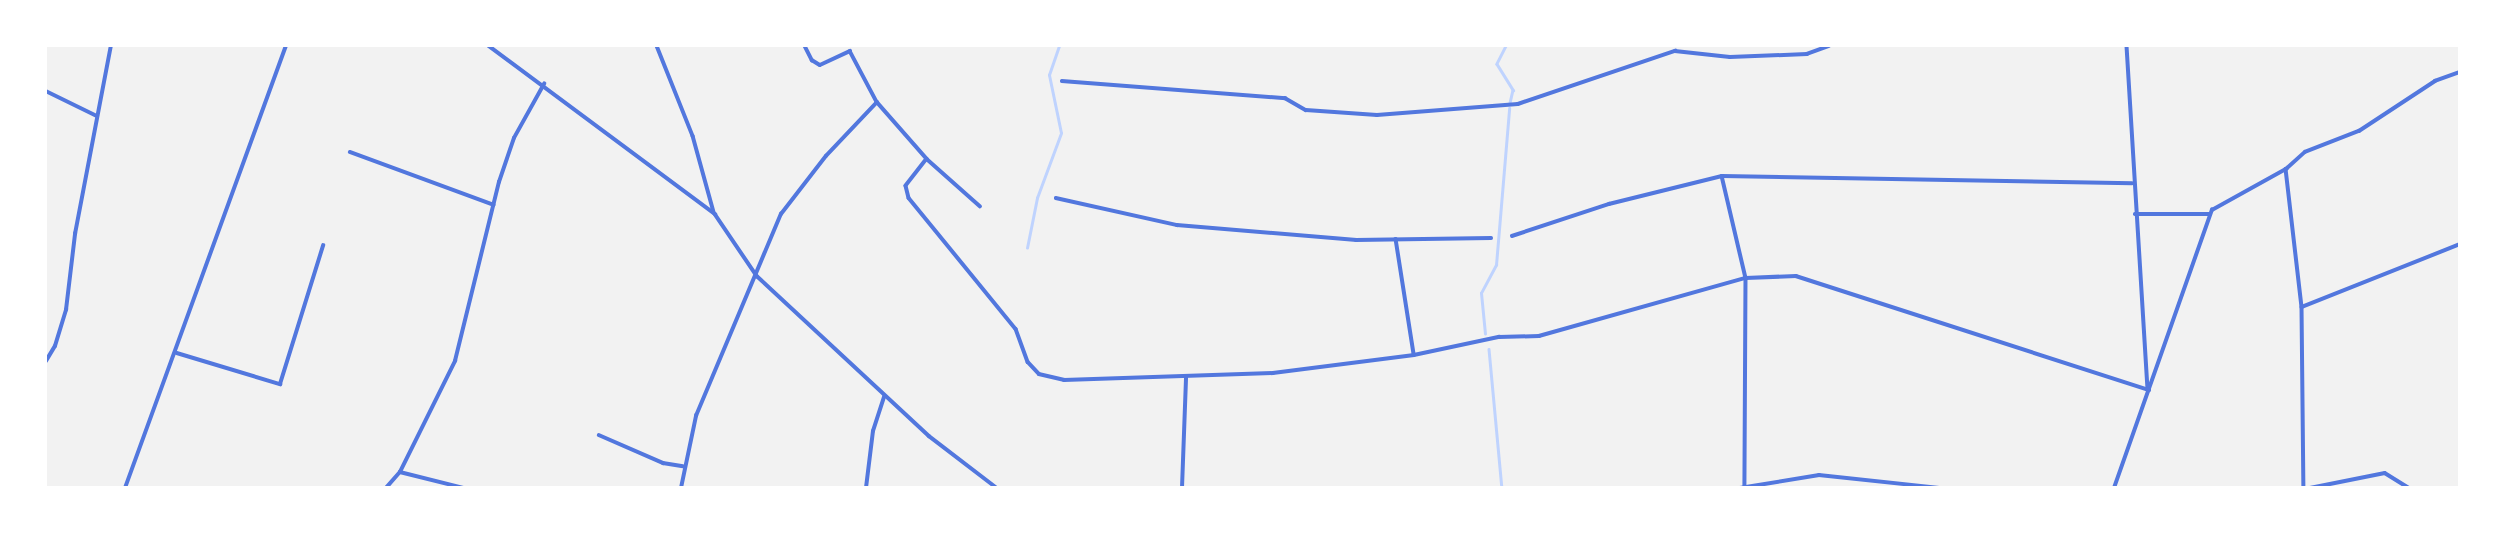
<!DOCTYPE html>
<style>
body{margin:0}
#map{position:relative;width:2505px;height:533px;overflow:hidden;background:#f2f2f2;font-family:"Noto Sans",sans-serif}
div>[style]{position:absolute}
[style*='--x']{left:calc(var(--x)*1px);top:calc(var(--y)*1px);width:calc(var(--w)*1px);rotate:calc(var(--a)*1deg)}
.stream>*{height:2.5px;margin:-1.25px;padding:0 1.25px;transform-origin:1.25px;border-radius:1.25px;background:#bfd3fe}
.minor>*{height:3.5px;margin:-1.75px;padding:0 1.75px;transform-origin:1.75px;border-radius:1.75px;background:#5277de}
span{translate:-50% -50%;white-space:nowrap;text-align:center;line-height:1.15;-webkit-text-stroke:5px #fff;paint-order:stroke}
.frame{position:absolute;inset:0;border:47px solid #fff;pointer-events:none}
</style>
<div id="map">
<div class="stream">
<div style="--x:1506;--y:46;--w:20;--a:117"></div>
<div style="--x:1497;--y:64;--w:31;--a:58"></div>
<div style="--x:1513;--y:90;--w:13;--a:103"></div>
<div style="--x:1027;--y:248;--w:51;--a:-78.7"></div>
<div style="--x:1037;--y:198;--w:69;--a:-69.7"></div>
<div style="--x:1061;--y:133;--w:59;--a:-101.7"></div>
<div style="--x:1049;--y:75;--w:31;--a:-71"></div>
<div style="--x:1485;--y:334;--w:41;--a:-95.6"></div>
<div style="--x:1481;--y:293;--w:32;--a:-62"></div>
<div style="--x:1496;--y:265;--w:157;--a:-85.2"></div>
<div style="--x:1489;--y:349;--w:140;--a:84.7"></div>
</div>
<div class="minor">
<div style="--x:489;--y:46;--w:282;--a:36.6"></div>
<div style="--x:715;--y:214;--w:75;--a:55.9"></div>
<div style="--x:757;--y:276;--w:235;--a:42.9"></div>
<div style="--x:929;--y:436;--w:86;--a:37.4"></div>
<div style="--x:657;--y:46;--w:97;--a:68.2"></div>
<div style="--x:693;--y:136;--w:79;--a:74.6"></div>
<div style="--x:805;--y:46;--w:16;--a:63"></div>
<div style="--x:812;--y:60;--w:9;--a:32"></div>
<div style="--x:820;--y:65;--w:33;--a:-25"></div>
<div style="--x:850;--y:51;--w:58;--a:62.1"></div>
<div style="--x:877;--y:102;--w:76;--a:48.7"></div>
<div style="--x:927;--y:159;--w:71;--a:41.6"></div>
<div style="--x:2127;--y:46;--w:343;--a:86.5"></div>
<div style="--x:1062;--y:81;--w:224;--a:4.4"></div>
<div style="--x:1285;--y:98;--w:24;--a:30"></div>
<div style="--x:1306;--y:110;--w:71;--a:4"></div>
<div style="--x:1377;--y:115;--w:141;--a:-4.5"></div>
<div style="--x:1518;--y:104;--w:166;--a:-18.7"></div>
<div style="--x:1675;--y:51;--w:55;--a:6.2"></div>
<div style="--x:1730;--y:57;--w:77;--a:-2.2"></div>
<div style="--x:1807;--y:54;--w:23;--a:-20"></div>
<div style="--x:46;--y:91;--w:57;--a:26.1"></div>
<div style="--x:350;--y:152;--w:153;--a:20.2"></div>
<div style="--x:927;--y:159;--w:34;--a:128"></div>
<div style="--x:906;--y:186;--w:12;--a:76"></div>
<div style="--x:909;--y:198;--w:169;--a:50.8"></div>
<div style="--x:1016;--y:329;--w:35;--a:70"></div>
<div style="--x:1028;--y:362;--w:16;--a:47"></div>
<div style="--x:1039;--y:374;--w:26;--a:13"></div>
<div style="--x:1064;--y:380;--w:209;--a:-1.9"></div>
<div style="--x:1273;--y:373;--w:142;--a:-7.3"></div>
<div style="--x:1414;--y:355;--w:87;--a:-12"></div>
<div style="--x:1499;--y:337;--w:40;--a:-1.4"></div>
<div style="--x:1539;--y:336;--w:215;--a:-15.7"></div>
<div style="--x:1746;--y:278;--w:50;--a:-2.3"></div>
<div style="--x:1796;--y:276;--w:371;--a:17.9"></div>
<div style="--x:2286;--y:169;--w:139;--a:83.4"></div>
<div style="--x:2302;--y:307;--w:181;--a:89.4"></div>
<div style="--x:1722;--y:176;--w:105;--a:76.8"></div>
<div style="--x:1746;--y:278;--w:208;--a:90.3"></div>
<div style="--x:1056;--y:198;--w:124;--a:12.6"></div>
<div style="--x:1177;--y:225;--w:180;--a:4.8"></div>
<div style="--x:1356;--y:240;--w:135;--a:-0.8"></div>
<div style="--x:2135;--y:214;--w:74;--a:0"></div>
<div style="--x:1512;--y:236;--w:102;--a:-18.3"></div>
<div style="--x:1609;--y:204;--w:116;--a:-13.9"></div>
<div style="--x:1722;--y:176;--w:410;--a:1"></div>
<div style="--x:1396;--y:239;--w:116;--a:81.1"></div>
<div style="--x:2302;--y:307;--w:170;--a:-21.7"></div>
<div style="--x:177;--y:353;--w:108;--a:16.8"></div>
<div style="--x:280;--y:384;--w:145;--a:-72.7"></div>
<div style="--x:46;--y:361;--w:17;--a:-59"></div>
<div style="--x:55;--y:346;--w:38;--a:-73"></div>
<div style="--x:66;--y:310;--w:77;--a:-83.2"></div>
<div style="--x:75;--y:234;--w:191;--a:-79.2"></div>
<div style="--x:599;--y:435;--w:70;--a:23.6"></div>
<div style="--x:663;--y:463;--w:20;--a:9"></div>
<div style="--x:400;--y:472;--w:66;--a:14"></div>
<div style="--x:125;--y:488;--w:470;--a:-70"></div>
<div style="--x:386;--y:488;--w:21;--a:-49"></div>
<div style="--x:400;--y:472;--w:124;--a:-63.6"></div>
<div style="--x:455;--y:361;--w:184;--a:-76.2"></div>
<div style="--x:499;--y:182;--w:46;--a:-71.2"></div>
<div style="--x:514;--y:138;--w:62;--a:-60.9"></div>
<div style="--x:681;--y:488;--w:74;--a:-78.2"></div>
<div style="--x:696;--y:416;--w:219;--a:-67.2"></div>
<div style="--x:781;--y:214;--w:73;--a:-52.2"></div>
<div style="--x:826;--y:156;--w:74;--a:-46.6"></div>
<div style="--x:866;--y:488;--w:57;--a:-83"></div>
<div style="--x:873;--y:431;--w:36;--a:-72"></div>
<div style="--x:1182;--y:488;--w:110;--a:-87.9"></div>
<div style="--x:1740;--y:488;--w:80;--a:-9.3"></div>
<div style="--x:1819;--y:475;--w:123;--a:6.1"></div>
<div style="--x:2114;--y:488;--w:295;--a:-70.6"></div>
<div style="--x:2212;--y:210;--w:85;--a:-29"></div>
<div style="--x:2286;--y:169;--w:25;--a:-42"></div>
<div style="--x:2305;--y:152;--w:58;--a:-21.3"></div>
<div style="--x:2359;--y:131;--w:91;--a:-33.3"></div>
<div style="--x:2435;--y:81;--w:27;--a:-20"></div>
<div style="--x:2310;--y:488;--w:76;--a:-11.3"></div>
<div style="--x:2385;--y:473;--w:28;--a:32"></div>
</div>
<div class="frame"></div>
</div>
